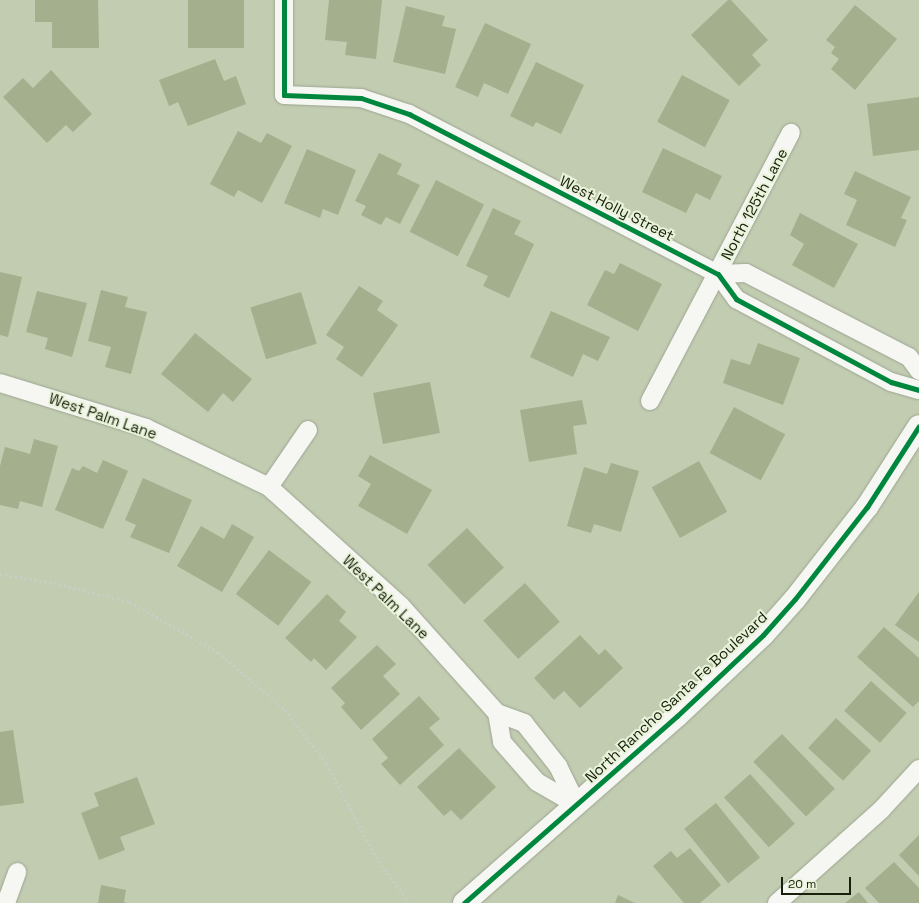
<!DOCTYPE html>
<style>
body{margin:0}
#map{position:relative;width:919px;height:903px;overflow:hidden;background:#c1ccb1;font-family:"Space Grotesk",sans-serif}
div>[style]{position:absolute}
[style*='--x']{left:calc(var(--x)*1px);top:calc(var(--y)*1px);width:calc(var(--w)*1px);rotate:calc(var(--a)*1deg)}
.building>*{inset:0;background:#a3af8d;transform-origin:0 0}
.path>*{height:2.5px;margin-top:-1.25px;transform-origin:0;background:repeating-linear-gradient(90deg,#cacdc5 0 2px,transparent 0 5px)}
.roads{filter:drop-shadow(0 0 1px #9da590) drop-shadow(0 0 1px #9da590)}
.minor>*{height:18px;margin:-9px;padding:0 9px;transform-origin:9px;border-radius:9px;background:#f6f7f3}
.tertiary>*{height:22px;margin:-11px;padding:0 11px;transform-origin:11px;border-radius:11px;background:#f6f7f3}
.cycleway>*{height:5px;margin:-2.5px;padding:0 2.5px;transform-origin:2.5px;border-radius:2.5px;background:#00873e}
span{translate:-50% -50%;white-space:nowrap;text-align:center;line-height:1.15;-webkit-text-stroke:4px #e9f3da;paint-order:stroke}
.street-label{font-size:15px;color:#181f0d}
.scale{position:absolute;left:781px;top:877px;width:70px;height:18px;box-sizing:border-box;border:2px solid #181f0d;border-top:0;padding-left:5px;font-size:12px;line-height:14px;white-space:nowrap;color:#181f0d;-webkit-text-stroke:3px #e9f3da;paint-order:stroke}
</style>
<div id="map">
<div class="building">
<div style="clip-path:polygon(35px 0,98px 0,99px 48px,52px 48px,52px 22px,35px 22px)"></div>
<div style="left:188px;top:0;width:56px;height:48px"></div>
<div style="clip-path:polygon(329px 0,382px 0,376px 59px,345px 55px,347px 42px,325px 40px)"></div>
<div style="clip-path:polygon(728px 0,731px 0,768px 40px,752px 55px,761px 65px,739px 86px,691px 35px)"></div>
<div style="clip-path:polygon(855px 5px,897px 39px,855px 90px,831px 69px,839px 59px,831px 53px,835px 47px,826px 40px)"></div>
<div style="clip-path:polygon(406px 6px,445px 16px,442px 26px,456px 29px,445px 74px,393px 62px)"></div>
<div style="clip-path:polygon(485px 23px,531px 44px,508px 94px,484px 83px,478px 97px,455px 87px)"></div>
<div style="clip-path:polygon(215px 59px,224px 81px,236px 76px,246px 104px,188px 126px,178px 102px,169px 106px,159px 80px)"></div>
<div style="clip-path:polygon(536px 62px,584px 85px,561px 134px,536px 122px,533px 127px,510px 116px)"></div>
<div style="clip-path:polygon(51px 70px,92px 114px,73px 132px,66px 125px,47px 143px,3px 97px,23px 78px,33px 88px)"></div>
<div style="left:682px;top:75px;width:54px;height:53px;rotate:28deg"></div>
<div style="clip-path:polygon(919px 97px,919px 150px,873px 156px,867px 104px)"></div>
<div style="clip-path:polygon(238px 131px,261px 143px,267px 133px,292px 146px,262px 203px,238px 190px,234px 197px,210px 184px)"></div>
<div style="clip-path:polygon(663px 148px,722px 176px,710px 200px,696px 193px,686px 213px,642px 192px)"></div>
<div style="clip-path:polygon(307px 149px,356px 170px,338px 215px,323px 209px,320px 218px,284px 203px)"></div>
<div style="clip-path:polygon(379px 153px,402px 164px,397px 174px,420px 185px,400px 224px,386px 217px,381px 225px,361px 215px,366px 206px,355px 201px)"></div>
<div style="clip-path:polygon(855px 171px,911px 197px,901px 218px,907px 220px,895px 247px,846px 225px,857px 200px,844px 194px)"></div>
<div style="left:436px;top:180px;width:54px;height:58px;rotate:27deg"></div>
<div style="clip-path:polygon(493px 208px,521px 221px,514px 234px,534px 244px,509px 298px,483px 286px,488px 276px,466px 266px)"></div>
<div style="clip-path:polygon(800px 213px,858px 244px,834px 288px,792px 265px,804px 244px,790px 235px)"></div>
<div style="clip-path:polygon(620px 263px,662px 284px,638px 331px,587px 305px,605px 270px,614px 274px)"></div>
<div style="clip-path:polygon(0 272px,22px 277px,8px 337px,0 335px)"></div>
<div style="clip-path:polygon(359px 286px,383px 301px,377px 310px,398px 325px,362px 377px,336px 359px,344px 347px,326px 335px)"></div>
<div style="clip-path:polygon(101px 290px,128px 297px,125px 307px,147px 312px,131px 374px,105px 367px,111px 347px,88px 341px)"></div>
<div style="clip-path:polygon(37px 291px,87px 303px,72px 357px,45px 349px,48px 338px,26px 332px)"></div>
<div style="left:301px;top:292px;width:54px;height:53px;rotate:73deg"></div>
<div style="clip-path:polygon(551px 311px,610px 337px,598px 361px,583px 354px,573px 377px,530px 357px)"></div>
<div style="clip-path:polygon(195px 333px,252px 379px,233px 402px,223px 393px,208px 412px,161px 374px)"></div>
<div style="clip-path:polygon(758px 343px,800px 358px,783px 405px,723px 383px,731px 359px,750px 365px)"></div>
<div style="left:430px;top:382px;width:52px;height:58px;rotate:79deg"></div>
<div style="clip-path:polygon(582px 400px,587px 424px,573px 426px,577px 454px,529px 462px,520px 410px)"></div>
<div style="left:734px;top:407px;width:58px;height:52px;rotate:28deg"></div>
<div style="clip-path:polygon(34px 439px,58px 446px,42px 507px,20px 501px,18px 509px,0 505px,0 466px,5px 447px,30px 454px)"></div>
<div style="clip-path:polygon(370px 455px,432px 490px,407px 534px,358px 506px,371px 484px,358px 476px)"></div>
<div style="clip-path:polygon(103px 460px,128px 471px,103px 529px,55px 510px,72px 468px,79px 471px,83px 466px,97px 473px)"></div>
<div style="left:699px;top:461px;width:58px;height:54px;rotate:61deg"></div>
<div style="clip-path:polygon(611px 463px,639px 471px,621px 532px,594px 524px,591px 533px,567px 526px,584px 467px,607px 474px)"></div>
<div style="clip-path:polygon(143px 478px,192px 500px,169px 553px,130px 537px,136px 525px,125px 520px)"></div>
<div style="clip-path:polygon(232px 524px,254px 537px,222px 592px,177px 566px,201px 526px,224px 539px)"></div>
<div style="left:467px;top:528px;width:54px;height:54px;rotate:47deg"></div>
<div style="left:269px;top:550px;width:53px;height:55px;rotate:37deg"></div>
<div style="left:525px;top:583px;width:52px;height:56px;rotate:48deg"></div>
<div style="clip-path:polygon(919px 592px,919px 642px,895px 625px)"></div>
<div style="clip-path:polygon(327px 594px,346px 612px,339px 621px,357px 637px,326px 670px,314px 658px,311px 662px,285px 638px)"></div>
<div style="clip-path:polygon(884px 627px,919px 658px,919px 701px,913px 707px,857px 657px)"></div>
<div style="clip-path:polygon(580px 635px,599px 655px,605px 649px,623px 668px,580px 708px,564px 691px,554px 700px,534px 678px)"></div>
<div style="clip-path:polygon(377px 645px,396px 664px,383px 676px,400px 694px,361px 730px,341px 707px,345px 703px,331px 688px)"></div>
<div style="left:871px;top:681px;width:48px;height:40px;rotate:42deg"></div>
<div style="clip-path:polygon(419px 696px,440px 719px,429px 728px,444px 745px,400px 785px,381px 764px,388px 758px,372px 739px)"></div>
<div style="left:836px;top:718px;width:48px;height:41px;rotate:43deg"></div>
<div style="clip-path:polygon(13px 730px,24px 803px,0 806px,0 732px)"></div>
<div style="left:782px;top:734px;width:76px;height:40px;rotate:46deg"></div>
<div style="clip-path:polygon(459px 748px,496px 787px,461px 820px,451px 810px,444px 816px,417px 787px)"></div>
<div style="left:750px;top:774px;width:67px;height:35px;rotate:48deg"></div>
<div style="clip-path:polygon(137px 777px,155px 824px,120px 837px,125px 850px,99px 860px,81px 813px,99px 806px,94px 793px)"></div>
<div style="left:716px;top:803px;width:70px;height:41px;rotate:51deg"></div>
<div style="clip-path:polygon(919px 835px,919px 876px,899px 855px)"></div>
<div style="clip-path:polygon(690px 848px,721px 885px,700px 903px,684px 903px,653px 866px,671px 851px,677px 858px)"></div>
<div style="clip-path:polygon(894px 862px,919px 888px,919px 903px,879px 903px,865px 888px)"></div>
<div style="clip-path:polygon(101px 885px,126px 890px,124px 902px,127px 903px,98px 903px)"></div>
<div style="clip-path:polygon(859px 892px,868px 903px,845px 903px)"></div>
<div style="clip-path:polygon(618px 895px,635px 903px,615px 903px)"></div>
</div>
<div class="path">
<div style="--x:0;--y:574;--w:60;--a:9.6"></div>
<div style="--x:59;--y:584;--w:73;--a:14.2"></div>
<div style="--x:130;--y:602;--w:101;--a:29.6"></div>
<div style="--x:218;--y:652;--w:89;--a:40.9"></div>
<div style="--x:285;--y:710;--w:68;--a:52.1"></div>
<div style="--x:327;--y:764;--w:105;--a:62.2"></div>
<div style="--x:376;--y:857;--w:57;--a:54.3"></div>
</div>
<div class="roads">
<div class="minor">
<div style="--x:284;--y:0;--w:95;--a:90"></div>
<div style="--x:284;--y:95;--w:77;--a:2.2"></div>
<div style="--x:361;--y:98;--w:51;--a:18.4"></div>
<div style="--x:409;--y:114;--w:348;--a:27.4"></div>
<div style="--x:718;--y:274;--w:31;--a:54"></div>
<div style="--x:736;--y:299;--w:176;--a:28.2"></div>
<div style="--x:891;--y:382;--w:29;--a:16"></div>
<div style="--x:718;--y:274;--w:28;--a:-2"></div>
<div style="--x:746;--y:273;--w:183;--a:27.3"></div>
<div style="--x:909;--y:357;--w:17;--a:54"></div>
<div style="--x:0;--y:383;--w:153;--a:17.1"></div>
<div style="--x:146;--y:428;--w:136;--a:25.6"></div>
<div style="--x:269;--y:487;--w:178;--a:42"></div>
<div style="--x:401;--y:606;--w:144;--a:48.1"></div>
<div style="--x:497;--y:713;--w:29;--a:20"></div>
<div style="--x:524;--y:723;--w:55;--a:51.7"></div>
<div style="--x:558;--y:766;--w:43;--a:64"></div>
<div style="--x:650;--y:401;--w:303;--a:-62.3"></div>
<div style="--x:269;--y:487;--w:69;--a:-55.6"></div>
<div style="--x:497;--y:713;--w:29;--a:80"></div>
<div style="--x:502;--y:742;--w:53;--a:48.8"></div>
<div style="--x:537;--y:782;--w:46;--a:29.9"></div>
<div style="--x:6;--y:903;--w:33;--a:-70"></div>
<div style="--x:777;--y:903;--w:140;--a:-41.8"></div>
<div style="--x:881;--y:810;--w:56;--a:-47.2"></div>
</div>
<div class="tertiary">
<div style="--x:464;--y:903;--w:283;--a:-41.3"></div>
<div style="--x:677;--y:716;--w:118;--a:-43.3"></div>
<div style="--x:763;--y:635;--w:48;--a:-48.4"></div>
<div style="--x:795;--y:599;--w:117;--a:-52"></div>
<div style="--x:867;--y:507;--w:96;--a:-57.3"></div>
</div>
</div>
<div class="cycleway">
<div style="--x:284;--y:0;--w:95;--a:90"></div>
<div style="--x:284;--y:95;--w:77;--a:2.2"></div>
<div style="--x:361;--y:98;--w:51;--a:18.4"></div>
<div style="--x:409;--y:114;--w:348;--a:27.4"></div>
<div style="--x:718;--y:274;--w:31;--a:54"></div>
<div style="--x:736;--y:299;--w:176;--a:28.2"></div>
<div style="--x:891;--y:382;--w:29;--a:16"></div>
<div style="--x:464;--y:903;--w:283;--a:-41.3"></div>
<div style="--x:677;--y:716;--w:118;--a:-43.3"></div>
<div style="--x:763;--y:635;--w:48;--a:-48.4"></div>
<div style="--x:795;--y:599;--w:117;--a:-52"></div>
<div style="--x:867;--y:507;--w:96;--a:-57.3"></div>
</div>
<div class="street-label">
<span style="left:754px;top:204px;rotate:-62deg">North 125th Lane</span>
<span style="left:617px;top:208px;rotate:27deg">West Holly Street</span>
<span style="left:103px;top:416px;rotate:19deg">West Palm Lane</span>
<span style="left:386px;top:597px;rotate:44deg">West Palm Lane</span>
<span style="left:676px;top:697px;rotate:-43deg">North Rancho Santa Fe Boulevard</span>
</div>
<div class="scale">20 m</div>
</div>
